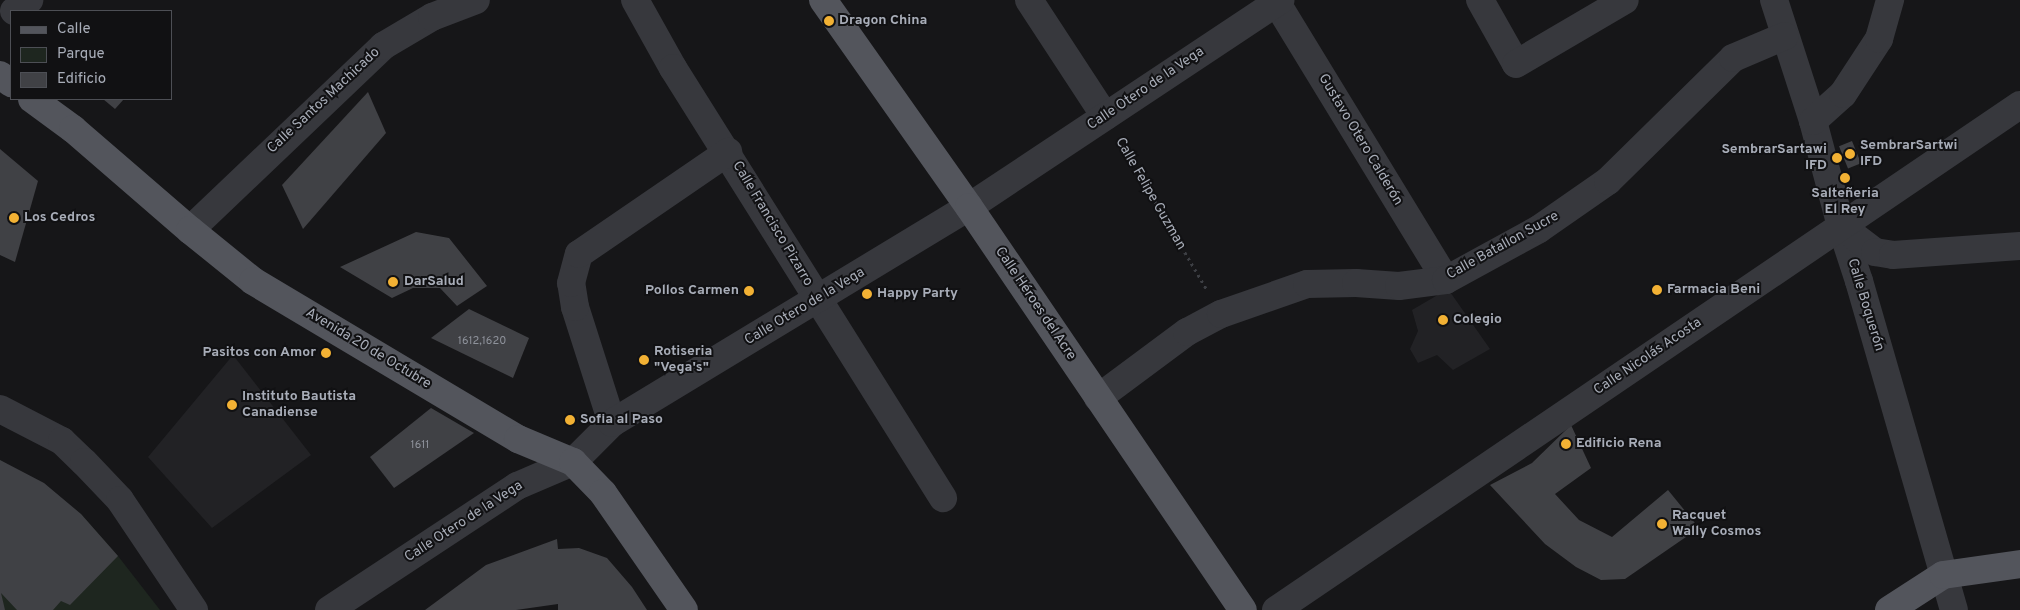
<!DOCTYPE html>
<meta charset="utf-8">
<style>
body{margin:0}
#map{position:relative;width:2020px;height:610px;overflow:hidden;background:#161618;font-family:Overpass,sans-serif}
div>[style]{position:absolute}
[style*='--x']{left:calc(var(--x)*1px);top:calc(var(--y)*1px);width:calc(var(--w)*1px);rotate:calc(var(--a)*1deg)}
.built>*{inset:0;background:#222225}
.green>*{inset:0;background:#1e261f}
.building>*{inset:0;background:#404145;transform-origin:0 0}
.path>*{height:3px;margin-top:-1.5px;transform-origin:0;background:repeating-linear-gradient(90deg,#3d3f44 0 2.5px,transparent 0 6.5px)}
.minor>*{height:28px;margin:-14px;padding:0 14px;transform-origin:14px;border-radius:14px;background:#37383d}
.major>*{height:28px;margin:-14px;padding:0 14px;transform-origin:14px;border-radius:14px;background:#53555c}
.dots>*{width:14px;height:14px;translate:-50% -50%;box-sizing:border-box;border:2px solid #111113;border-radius:50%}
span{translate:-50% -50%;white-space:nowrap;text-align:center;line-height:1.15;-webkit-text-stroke:4px #111113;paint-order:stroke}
.number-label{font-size:11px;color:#8e929b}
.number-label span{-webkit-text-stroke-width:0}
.poi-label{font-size:14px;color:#a8adb8;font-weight:700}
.left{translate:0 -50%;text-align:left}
.right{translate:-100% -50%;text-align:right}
.street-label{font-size:14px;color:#a8adb8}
.legend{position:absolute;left:10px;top:10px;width:162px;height:90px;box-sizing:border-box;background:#111113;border:1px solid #4d4f55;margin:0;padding:6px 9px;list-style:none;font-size:15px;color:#a8adb8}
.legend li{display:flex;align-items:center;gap:10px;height:25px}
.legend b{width:25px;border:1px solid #4d4f55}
</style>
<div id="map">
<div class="built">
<div style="clip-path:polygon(1448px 289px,1490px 349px,1453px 370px,1437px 355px,1418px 363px,1410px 349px,1418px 331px,1412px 310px)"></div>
<div style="clip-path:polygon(233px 355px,311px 455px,212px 528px,148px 457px)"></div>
</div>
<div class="green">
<div style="clip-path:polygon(0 460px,81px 514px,118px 556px,160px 610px,0 610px)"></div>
</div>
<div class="building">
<div style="clip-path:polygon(368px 92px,386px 133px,303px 229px,282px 185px)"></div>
<div style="clip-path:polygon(103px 99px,124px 99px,115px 109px)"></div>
<div style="left:1852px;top:141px;width:24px;height:14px;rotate:68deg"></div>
<div style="clip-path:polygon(0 149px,38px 181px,15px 262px,0 255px)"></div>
<div style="clip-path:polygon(416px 232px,449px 238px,487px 286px,457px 306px,440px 288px,413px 288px,392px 298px,340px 267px)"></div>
<div style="clip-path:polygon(469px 309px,529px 338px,513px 378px,431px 338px)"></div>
<div style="clip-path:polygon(431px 408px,474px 433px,394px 488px,370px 457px)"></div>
<div style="clip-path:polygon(1571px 425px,1591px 468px,1555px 494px,1579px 520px,1612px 537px,1668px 490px,1699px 528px,1625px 579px,1601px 580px,1576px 567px,1545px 544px,1490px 485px,1532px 463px)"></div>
<div style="clip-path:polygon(0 460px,44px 483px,81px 514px,118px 556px,70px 605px,61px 601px,53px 610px,17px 610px,1px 593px,5px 610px,0 610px)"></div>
<div style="clip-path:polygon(557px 539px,558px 549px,579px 548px,607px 558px,632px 587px,647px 610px,558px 610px,558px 604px,516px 610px,425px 610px,486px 565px)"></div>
</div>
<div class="path">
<div style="--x:1119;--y:140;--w:174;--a:59.6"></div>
</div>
<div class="minor">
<div style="--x:635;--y:0;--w:78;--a:60.8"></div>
<div style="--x:673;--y:68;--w:508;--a:57.88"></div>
<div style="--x:1029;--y:0;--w:139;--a:56.8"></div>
<div style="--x:1275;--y:0;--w:328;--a:58.6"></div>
<div style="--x:1480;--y:0;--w:73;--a:60.6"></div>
<div style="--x:1516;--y:64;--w:126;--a:-30.4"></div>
<div style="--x:1774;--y:0;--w:127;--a:72.1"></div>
<div style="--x:1813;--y:121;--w:109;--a:75.1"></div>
<div style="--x:1841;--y:226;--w:58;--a:71.9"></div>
<div style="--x:1859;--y:281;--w:342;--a:73.9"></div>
<div style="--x:14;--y:11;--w:19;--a:-36"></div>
<div style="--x:1813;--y:121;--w:40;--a:-42"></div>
<div style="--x:1843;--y:94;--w:66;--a:-56.8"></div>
<div style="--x:1879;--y:39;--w:41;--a:-74.2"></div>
<div style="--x:1841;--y:226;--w:43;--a:37.4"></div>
<div style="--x:1875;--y:252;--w:18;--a:9"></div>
<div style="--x:1893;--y:255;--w:127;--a:-4.1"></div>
<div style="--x:190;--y:230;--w:267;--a:-43.6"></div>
<div style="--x:383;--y:46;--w:57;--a:-30.6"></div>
<div style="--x:432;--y:17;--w:47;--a:-21.1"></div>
<div style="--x:1098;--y:398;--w:111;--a:-36.6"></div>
<div style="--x:1187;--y:332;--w:38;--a:-28"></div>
<div style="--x:1221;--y:314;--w:91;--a:-19.2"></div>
<div style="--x:1307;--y:284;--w:49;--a:-1.2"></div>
<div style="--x:1356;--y:283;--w:43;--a:4"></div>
<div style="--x:1399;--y:286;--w:47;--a:-7.3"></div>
<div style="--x:1446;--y:280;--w:106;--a:-28.7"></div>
<div style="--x:1539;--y:229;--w:84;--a:-34.8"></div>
<div style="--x:1608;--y:181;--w:175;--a:-44.5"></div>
<div style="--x:1733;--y:58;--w:56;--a:-22.9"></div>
<div style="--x:0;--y:409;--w:70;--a:27.3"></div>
<div style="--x:62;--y:441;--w:30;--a:44"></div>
<div style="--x:84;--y:462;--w:52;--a:46.5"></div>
<div style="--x:120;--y:500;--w:133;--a:56.1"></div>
<div style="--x:612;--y:423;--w:122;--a:-107.7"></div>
<div style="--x:575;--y:307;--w:24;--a:-99"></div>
<div style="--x:571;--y:283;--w:30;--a:-75"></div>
<div style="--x:579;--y:254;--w:181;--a:-34.4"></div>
<div style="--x:329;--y:610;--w:225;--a:-33.4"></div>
<div style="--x:517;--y:486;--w:61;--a:-23.2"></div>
<div style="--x:573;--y:462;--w:55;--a:-45"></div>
<div style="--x:612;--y:423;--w:417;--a:-31.2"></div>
<div style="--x:969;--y:207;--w:374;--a:-33.6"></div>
<div style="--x:1276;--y:610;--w:899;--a:-34.17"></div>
</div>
<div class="major">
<div style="--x:823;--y:0;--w:253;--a:54.8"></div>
<div style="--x:969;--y:207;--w:487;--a:55.8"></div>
<div style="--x:0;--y:75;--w:14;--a:36"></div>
<div style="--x:32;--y:99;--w:51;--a:36.2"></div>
<div style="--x:73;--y:129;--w:155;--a:40.8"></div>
<div style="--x:190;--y:230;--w:81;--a:39"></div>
<div style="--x:253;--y:281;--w:309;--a:30.8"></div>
<div style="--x:518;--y:439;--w:60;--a:22.7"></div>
<div style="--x:573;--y:462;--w:43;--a:45.9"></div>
<div style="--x:603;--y:493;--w:142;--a:55.3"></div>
<div style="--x:1889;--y:610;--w:64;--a:-32.9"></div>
<div style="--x:1943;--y:575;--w:78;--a:-8.1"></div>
</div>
<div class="dots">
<div style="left:829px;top:21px;background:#f2b134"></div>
<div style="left:1850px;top:154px;background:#f2b134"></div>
<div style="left:1837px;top:158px;background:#f2b134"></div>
<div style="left:1845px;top:178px;background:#f2b134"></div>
<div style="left:14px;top:218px;background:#f2b134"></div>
<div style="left:393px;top:282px;background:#f2b134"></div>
<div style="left:1657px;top:290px;background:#f2b134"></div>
<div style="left:749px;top:291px;background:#f2b134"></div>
<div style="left:867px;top:294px;background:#f2b134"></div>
<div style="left:1443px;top:320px;background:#f2b134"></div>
<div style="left:326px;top:353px;background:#f2b134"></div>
<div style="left:644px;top:360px;background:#f2b134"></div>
<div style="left:232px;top:405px;background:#f2b134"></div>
<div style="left:570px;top:420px;background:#f2b134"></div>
<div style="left:1566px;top:444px;background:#f2b134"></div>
<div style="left:1662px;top:524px;background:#f2b134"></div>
</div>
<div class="number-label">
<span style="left:482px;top:341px">1612,1620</span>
<span style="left:420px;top:445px">1611</span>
</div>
<div class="poi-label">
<span class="left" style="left:839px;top:21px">Dragon China</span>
<span class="left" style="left:1860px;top:154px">SembrarSartwi<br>IFD</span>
<span class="right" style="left:1827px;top:158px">SembrarSartawi<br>IFD</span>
<span style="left:1845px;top:202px">Salteñeria<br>El Rey</span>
<span class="left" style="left:24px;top:218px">Los Cedros</span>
<span class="left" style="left:404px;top:282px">DarSalud</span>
<span class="left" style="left:1667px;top:290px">Farmacia Beni</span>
<span class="right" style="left:739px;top:291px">Pollos Carmen</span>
<span class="left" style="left:877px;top:294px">Happy Party</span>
<span class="left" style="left:1453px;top:320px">Colegio</span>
<span class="left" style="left:654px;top:360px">Rotiseria<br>"Vega's"</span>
<span class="right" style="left:316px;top:353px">Pasitos con Amor</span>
<span class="left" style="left:242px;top:405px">Instituto Bautista<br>Canadiense</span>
<span class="left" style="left:580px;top:420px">Sofia al Paso</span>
<span class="left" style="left:1576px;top:444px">Edificio Rena</span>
<span class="left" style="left:1672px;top:524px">Racquet<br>Wally Cosmos</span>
</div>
<div class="street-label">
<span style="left:1146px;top:89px;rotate:-34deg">Calle Otero de la Vega</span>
<span style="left:324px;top:101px;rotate:-43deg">Calle Santos Machicado</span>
<span style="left:1360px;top:140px;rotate:59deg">Gustavo Otero Calderón</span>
<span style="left:1150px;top:194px;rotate:60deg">Calle Felipe Guzman</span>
<span style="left:772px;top:224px;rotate:59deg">Calle Francisco Pizarro</span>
<span style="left:1503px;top:246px;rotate:-29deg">Calle Batallon Sucre</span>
<span style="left:1035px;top:304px;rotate:56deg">Calle Héroes del Acre</span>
<span style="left:1865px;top:305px;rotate:73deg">Calle Boquerón</span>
<span style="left:805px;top:307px;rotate:-31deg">Calle Otero de la Vega</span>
<span style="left:368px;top:349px;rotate:31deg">Avenida 20 de Octubre</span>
<span style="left:1648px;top:357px;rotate:-34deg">Calle Nicolás Acosta</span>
<span style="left:464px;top:522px;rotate:-33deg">Calle Otero de la Vega</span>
</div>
<ul class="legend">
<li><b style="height:6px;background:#53555c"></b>Calle</li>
<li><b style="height:14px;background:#1e261f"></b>Parque</li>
<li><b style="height:14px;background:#404145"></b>Edificio</li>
</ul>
</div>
